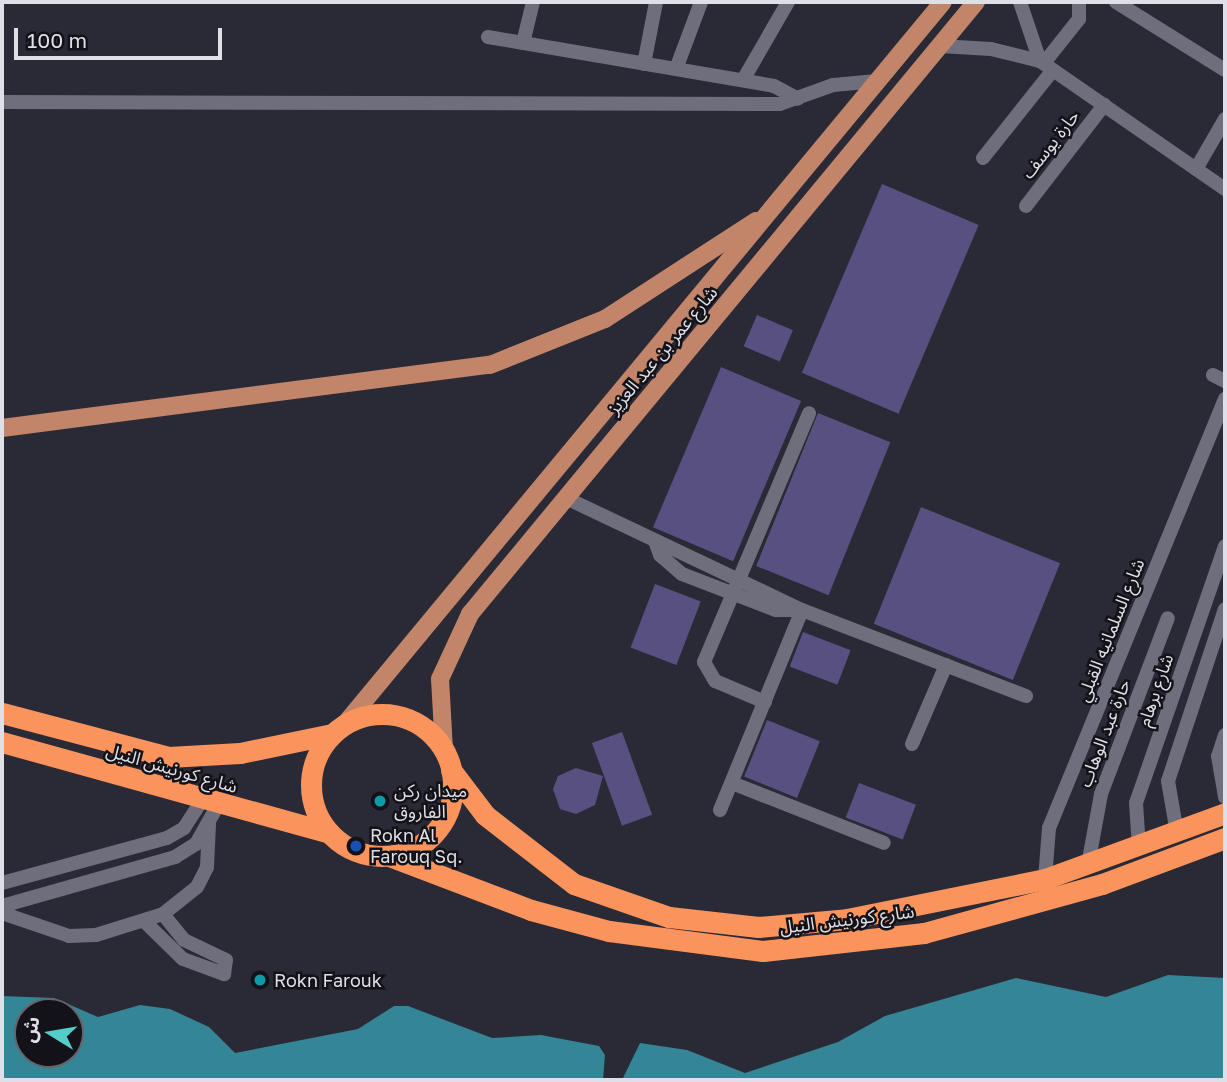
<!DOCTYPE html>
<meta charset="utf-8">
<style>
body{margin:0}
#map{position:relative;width:1227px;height:1082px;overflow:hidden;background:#2a2936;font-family:"Golos Text","Noto Sans Arabic",sans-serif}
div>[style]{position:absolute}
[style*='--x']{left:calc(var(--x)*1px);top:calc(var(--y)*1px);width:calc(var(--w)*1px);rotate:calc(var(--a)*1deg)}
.water>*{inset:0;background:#348595}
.building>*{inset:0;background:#595082;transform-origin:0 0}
.minor>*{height:14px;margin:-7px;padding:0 7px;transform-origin:7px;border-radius:7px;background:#6e6e7c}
.major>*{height:18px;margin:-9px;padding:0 9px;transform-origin:9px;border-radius:9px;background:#c38569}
.highway>*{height:21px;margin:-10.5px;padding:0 10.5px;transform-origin:10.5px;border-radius:10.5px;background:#fb945c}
.highway>.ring{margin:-10.5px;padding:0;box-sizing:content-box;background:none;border:21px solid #fb945c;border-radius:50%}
.dots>*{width:19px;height:19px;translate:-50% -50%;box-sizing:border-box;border:4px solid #131218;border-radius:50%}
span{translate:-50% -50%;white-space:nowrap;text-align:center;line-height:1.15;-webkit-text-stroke:5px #131218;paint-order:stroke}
.street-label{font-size:18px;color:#dfdfe7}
.poi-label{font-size:18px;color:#dfdfe7}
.left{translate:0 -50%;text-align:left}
.frame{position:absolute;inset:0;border:4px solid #dfdfe7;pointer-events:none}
.north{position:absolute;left:14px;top:998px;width:70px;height:70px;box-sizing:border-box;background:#131218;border:2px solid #65646b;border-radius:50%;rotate:281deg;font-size:19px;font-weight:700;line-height:28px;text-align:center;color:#dfdfe7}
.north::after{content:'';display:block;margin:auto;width:24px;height:32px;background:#53cdc9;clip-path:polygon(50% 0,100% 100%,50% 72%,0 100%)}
.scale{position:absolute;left:14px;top:28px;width:208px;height:32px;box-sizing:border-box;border:4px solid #dfdfe7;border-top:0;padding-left:9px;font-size:21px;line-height:24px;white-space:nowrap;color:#dfdfe7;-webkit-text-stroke:5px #131218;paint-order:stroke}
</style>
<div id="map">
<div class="water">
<div style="clip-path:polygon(1168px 975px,1225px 978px,1225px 1080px,622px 1080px,640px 1043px,687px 1050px,745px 1073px,838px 1042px,885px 1016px,1016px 978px,1106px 997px)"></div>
<div style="clip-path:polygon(evenodd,2px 996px,54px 998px,98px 1017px,140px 1005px,170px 1009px,209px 1027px,235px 1053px,358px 1029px,394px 1006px,408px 1006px,492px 1038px,541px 1035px,599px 1046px,605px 1055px,603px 1080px,2px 1080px,2px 996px,28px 1012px,70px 1012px,70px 1054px,28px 1054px,28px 1012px)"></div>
</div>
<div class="building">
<div style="left:882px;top:184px;width:105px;height:205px;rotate:23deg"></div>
<div style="left:757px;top:315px;width:39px;height:34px;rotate:23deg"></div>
<div style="left:721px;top:367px;width:87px;height:174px;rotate:23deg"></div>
<div style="left:818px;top:413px;width:78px;height:165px;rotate:22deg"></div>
<div style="left:921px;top:507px;width:150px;height:126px;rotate:22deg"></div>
<div style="left:655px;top:584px;width:49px;height:68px;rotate:21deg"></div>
<div style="left:803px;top:632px;width:51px;height:37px;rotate:21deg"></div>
<div style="left:767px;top:720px;width:57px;height:61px;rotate:22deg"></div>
<div style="left:622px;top:732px;width:88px;height:32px;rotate:70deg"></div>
<div style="clip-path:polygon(576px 768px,603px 776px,595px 805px,576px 814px,560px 809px,553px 789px,558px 776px)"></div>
<div style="left:859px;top:783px;width:61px;height:37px;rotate:21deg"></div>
</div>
<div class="minor">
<div style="--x:1020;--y:2;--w:62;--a:71.3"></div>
<div style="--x:1116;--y:2;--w:128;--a:32"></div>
<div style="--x:488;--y:37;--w:290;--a:9.7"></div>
<div style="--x:774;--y:86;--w:27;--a:28"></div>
<div style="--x:523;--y:43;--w:42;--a:-76.3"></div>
<div style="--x:940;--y:46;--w:51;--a:3.4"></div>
<div style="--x:991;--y:49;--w:50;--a:13.8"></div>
<div style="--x:1040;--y:61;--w:225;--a:34.7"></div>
<div style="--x:1044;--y:63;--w:56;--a:-51.5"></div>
<div style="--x:1079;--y:19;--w:17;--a:-90"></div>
<div style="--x:644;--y:64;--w:63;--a:-79"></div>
<div style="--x:676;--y:69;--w:72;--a:-69.5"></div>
<div style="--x:743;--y:80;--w:90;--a:-60"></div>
<div style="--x:2;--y:102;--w:778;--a:0.15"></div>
<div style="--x:780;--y:104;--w:56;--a:-19.7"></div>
<div style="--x:833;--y:85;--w:44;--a:-5.2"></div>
<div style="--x:983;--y:158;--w:112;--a:-51.5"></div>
<div style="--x:1196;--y:169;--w:58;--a:-59.9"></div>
<div style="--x:1026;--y:206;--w:128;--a:-52.3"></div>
<div style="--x:1213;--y:375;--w:13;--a:27"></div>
<div style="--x:566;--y:498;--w:261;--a:25.4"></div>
<div style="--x:802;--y:610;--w:240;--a:21"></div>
<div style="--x:655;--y:541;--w:15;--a:70"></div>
<div style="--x:660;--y:555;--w:29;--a:41"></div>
<div style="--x:682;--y:574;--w:101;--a:21"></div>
<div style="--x:776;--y:610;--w:26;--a:0"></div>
<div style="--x:765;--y:702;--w:54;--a:-157.2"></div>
<div style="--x:715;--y:681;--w:22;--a:-120"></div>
<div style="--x:704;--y:662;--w:270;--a:-67.1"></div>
<div style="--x:1225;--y:735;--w:22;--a:108"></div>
<div style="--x:1218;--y:756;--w:42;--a:80.3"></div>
<div style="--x:912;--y:744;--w:86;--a:-66.7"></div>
<div style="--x:732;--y:783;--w:163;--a:21.5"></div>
<div style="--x:720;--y:810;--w:216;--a:-67.7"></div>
<div style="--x:1177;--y:833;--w:53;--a:-99.8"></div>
<div style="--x:1168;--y:781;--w:181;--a:-71.7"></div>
<div style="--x:1139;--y:848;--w:45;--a:-93.8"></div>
<div style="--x:1136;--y:803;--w:272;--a:-70.9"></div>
<div style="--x:1088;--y:865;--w:72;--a:-79.6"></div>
<div style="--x:1101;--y:794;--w:188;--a:-69.2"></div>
<div style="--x:1045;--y:879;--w:51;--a:-85.5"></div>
<div style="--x:1049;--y:828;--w:464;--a:-67.7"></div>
<div style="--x:2;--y:883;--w:171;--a:-15.3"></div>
<div style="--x:167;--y:838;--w:20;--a:-30"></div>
<div style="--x:184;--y:828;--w:31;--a:-57"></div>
<div style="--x:2;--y:906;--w:180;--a:-15.8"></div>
<div style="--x:175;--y:857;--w:25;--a:-32"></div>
<div style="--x:196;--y:844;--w:45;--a:-60.6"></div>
<div style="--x:2;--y:913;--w:71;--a:18.9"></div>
<div style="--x:69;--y:936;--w:27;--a:-2"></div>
<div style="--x:96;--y:935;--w:70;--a:-17.4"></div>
<div style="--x:163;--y:914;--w:43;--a:-38.5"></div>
<div style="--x:197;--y:887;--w:22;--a:-63"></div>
<div style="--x:207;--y:867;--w:43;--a:-87.3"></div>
<div style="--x:144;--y:921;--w:54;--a:44.3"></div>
<div style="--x:183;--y:959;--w:44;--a:20.1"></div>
<div style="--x:224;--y:974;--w:14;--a:-82"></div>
<div style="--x:226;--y:960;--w:47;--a:-154.5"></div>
<div style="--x:184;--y:940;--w:33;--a:-129"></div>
</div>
<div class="major">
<div style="--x:2;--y:428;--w:492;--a:-7.4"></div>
<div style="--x:490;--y:365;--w:124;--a:-21.8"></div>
<div style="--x:605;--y:319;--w:180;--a:-33"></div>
<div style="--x:345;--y:724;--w:937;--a:-50.37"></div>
<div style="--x:444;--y:750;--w:71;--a:-93.2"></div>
<div style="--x:440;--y:679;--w:72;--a:-65.2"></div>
<div style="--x:470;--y:614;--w:794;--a:-50.42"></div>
</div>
<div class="highway">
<div style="--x:2;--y:713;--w:172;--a:14.8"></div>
<div style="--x:168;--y:757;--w:72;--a:-3.2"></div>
<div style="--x:240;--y:753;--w:94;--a:-11.7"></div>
<div class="ring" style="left:311px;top:714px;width:121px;height:121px"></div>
<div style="--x:2;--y:742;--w:340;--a:15.5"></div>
<div style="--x:451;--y:770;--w:56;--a:52.9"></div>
<div style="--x:485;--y:815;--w:113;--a:37.8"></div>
<div style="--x:574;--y:884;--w:101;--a:19.2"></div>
<div style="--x:669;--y:917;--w:90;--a:6.4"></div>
<div style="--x:758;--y:927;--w:89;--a:-5.1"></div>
<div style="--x:847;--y:919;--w:202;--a:-11.4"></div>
<div style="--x:1045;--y:879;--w:192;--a:-20.1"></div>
<div style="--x:389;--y:856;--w:152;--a:20.8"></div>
<div style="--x:531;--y:910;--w:81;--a:15.1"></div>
<div style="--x:609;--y:931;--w:155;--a:7.4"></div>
<div style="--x:763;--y:951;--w:162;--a:-6.4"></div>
<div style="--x:924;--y:933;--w:185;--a:-15.4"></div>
<div style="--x:1102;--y:884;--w:131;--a:-20.5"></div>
</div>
<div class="dots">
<div style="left:380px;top:801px;background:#0f9aa8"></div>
<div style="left:356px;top:846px;background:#1a4fb4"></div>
<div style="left:260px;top:980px;background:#0f9aa8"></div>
</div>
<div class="street-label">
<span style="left:1050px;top:144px;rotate:-52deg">حارة يوسف</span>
<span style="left:662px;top:350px;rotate:-50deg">شارع عمر بن عبد العزيز</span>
<span style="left:1110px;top:630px;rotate:-68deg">شارع السلمانيه القبلي</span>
<span style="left:1155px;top:690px;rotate:-71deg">شارع برهام</span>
<span style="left:1104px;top:733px;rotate:-69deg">حارة عبد الوهاب</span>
<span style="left:172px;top:768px;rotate:16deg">شارع كورنيش النيل</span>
<span style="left:847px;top:919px;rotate:-7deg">شارع كورنيش النيل</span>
</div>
<div class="poi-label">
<span class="left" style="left:394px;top:801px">ميدان ركن<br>الفاروق</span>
<span class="left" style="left:370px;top:846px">Rokn Al<br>Farouq Sq.</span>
<span class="left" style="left:274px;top:980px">Rokn Farouk</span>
</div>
<div class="frame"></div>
<div class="north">ش</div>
<div class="scale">100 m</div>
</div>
